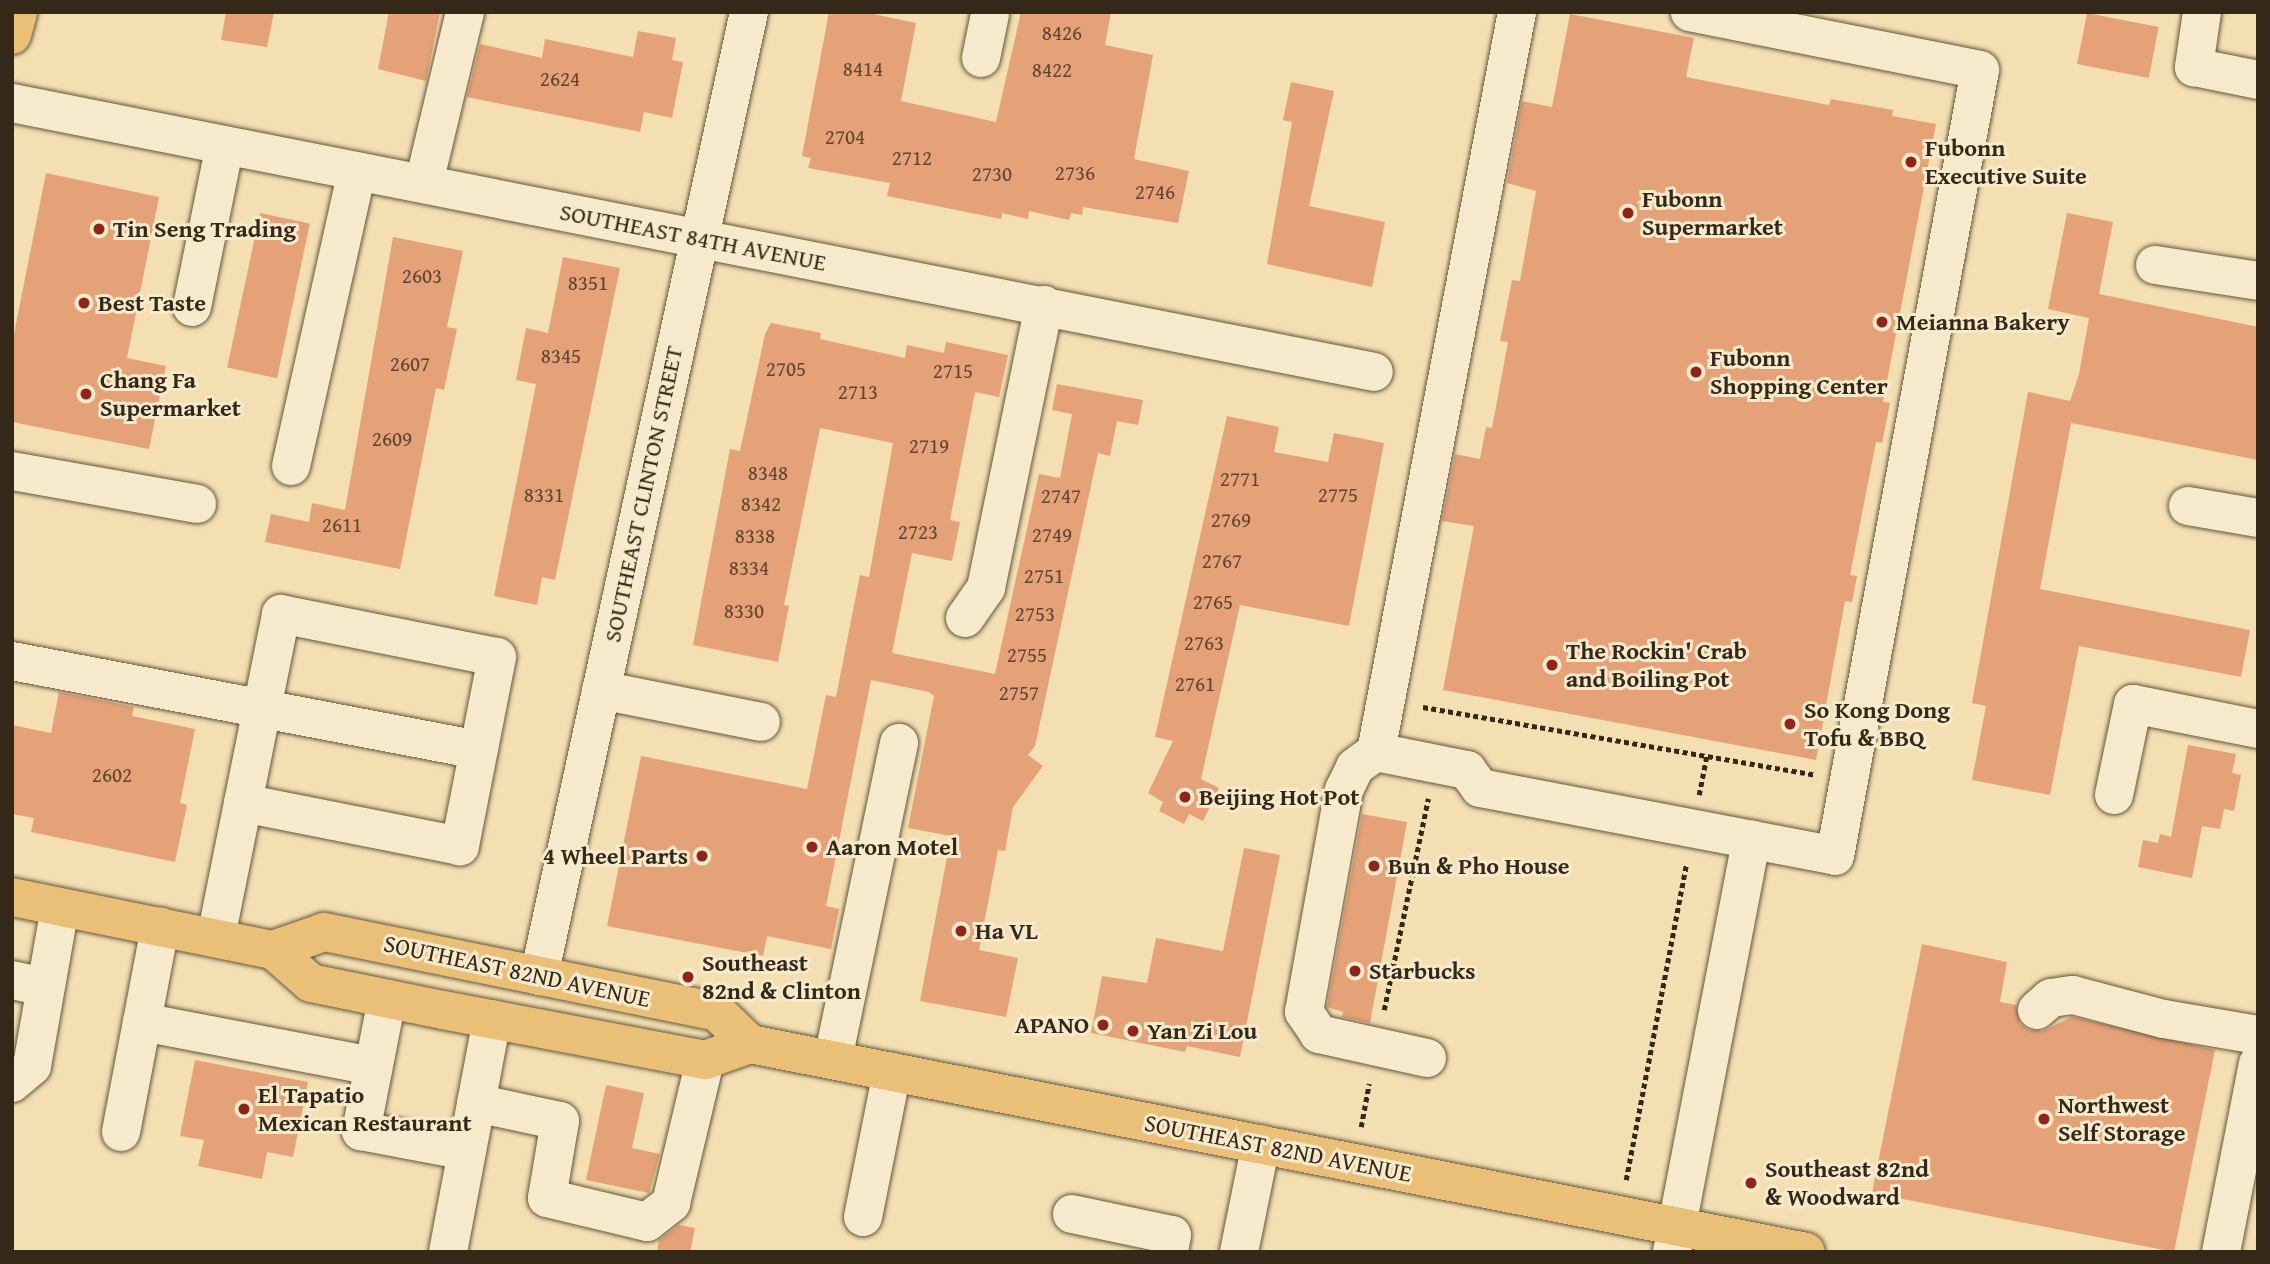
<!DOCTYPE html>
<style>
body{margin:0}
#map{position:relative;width:2270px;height:1264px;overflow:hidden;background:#f3dfb1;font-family:"Gentium Book Plus",serif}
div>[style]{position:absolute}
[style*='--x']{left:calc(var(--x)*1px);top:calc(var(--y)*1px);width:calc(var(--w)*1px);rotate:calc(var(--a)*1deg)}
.building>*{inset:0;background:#e5a178;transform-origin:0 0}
.path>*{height:4.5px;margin-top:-2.25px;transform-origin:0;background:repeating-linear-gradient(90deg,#342818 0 5px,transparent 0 8.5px)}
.roads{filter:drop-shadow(0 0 2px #64563e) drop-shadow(0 0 2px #64563e)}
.minor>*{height:38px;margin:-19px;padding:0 19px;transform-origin:19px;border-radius:19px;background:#f7eacc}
.major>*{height:38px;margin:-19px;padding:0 19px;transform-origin:19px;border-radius:19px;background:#eac078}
.dots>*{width:19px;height:19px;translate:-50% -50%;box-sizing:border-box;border:4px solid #f7eacc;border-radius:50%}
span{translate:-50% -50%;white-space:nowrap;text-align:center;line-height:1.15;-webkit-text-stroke:6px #f7eacc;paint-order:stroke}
.number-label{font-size:21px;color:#604630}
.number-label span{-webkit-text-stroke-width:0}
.poi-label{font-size:24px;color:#342818;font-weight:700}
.left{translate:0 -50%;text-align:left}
.right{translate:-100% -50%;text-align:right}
.street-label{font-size:24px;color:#342818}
.frame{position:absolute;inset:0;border:14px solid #342818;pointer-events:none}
</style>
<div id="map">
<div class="building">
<div style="clip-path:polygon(226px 12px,274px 12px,267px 47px,221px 40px)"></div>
<div style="clip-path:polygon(389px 12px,440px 12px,426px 81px,378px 69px)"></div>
<div style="clip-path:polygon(829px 12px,864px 12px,916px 23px,901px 101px,996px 122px,1021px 12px,1111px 12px,1105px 45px,1153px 55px,1134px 159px,1189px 171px,1178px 223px,1083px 207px,1082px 215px,1071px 213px,1069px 220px,1029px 211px,1028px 219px,1002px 213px,1001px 219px,887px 196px,890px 183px,808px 168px,811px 158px,802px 156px)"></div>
<div style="left:2087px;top:13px;width:73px;height:52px;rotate:11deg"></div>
<div style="clip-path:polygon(1570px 14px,1694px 38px,1686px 77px,1829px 105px,1831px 99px,1893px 110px,1892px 116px,1936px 124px,1883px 402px,1890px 403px,1882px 443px,1876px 442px,1850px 575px,1857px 576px,1852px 602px,1845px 601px,1816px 760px,1443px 690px,1474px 526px,1442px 521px,1455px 454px,1480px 459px,1486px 427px,1492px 428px,1508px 342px,1500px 341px,1512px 280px,1520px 281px,1536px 191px,1507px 183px,1522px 101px,1552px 107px)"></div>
<div style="clip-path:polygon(638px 31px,676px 38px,672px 60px,683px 62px,672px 118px,644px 112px,640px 132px,467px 97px,480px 44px,542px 58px,545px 39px,633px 57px)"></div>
<div style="clip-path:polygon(1291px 82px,1334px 91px,1309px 206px,1385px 222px,1372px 287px,1267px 264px,1292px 122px,1283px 120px)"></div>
<div style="clip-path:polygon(46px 173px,159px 197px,127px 358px,166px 366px,149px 449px,12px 422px,12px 344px)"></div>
<div style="left:260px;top:213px;width:51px;height:158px;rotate:12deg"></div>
<div style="clip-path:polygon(2067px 213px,2113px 222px,2099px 294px,2258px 327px,2258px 460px,2071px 423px,2040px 589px,2250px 630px,2241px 677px,2079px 646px,2050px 795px,1972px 780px,1986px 706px,1972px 703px,2028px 392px,2070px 401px,2079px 374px,2089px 318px,2048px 309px)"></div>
<div style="clip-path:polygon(393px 237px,463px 251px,447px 327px,457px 329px,444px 390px,436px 388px,400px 569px,265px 542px,271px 514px,309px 522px,312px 503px,345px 510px)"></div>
<div style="clip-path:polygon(563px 257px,620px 268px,555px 580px,542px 577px,537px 605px,494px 596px,536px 384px,516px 380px,526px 328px,548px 333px)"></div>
<div style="clip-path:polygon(771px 323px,821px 333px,820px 339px,905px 358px,907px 345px,944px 353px,946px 342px,1008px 355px,999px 397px,975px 392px,950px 520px,960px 522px,952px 561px,912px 553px,892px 653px,995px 674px,1039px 474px,1060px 478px,1072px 414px,1052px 410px,1057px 384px,1143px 400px,1138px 425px,1117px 421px,1110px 456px,1098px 453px,1035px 746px,1028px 755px,1043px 766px,1013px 807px,1005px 851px,998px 850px,979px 950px,1018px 958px,1006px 1017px,920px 1001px,951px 836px,908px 828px,934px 696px,929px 692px,871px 680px,826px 906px,839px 909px,831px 949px,767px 936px,763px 956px,607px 926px,641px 756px,807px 789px,826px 695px,836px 697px,860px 575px,869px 577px,893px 443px,820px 428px,784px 605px,789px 606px,778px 662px,693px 645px,730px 449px,740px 451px,765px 334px)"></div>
<div style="clip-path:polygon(1227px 416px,1279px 427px,1274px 452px,1328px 462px,1334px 433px,1384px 443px,1349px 626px,1240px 605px,1201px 779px,1219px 788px,1203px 821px,1189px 814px,1184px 824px,1159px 811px,1163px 802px,1148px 793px,1173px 741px,1155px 737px)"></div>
<div style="clip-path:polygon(59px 692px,134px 707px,132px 716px,195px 729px,180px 803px,187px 805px,175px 862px,31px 832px,34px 818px,12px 814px,12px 725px,51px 733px)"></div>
<div style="clip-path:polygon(2188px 745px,2236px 754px,2232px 773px,2241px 775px,2234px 811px,2224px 809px,2220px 829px,2202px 826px,2192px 878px,2138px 867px,2143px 840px,2158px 843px,2160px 834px,2171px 837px)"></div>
<div style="clip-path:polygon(1362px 814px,1407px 822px,1370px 1023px,1342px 1017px,1343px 1012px,1327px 1007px)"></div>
<div style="clip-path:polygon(1244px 848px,1280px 855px,1240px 1057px,1187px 1046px,1185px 1052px,1091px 1033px,1102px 976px,1147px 983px,1156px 938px,1223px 951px)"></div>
<div style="clip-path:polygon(1922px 944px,2007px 962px,2000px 1002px,2016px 1005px,2020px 1024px,2029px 1030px,2042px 1031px,2072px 1017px,2215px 1050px,2174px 1252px,1872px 1193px)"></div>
<div style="clip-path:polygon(195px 1060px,308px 1082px,293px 1157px,267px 1152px,262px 1179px,198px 1166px,204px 1140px,180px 1136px)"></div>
<div style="clip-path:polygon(606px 1085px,644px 1093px,632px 1148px,660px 1154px,649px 1193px,586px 1180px)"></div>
<div style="clip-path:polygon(679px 1225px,695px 1228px,690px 1252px,657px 1252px,659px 1240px)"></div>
</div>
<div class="path">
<div style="--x:1423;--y:707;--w:398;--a:9.8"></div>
<div style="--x:1699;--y:795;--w:42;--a:-79"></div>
<div style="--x:1384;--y:1010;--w:216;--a:-78.2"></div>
<div style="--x:1361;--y:1127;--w:44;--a:-79.5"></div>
<div style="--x:1626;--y:1180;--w:321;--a:-79.2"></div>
</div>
<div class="roads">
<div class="minor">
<div style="--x:2202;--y:12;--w:56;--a:98.3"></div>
<div style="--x:2194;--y:67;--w:65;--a:11.5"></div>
<div style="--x:981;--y:58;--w:45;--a:-78.4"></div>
<div style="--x:12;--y:103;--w:1388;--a:11.17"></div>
<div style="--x:424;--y:183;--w:176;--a:-76.5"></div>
<div style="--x:2155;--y:265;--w:104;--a:8.8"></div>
<div style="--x:192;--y:307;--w:165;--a:-78.5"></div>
<div style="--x:291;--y:466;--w:302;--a:-77.4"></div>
<div style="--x:12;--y:471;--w:188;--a:10.1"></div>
<div style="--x:2188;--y:506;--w:71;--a:9.7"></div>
<div style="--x:965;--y:618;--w:37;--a:-55"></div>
<div style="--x:986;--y:588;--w:289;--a:-78.4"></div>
<div style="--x:12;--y:661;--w:475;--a:10.8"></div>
<div style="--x:601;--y:690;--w:163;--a:11.3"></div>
<div style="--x:1376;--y:752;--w:753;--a:-79.21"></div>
<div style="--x:2114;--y:795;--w:93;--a:-78.2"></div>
<div style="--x:2133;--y:704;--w:127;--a:11.3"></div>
<div style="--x:216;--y:937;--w:137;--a:-78.6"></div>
<div style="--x:243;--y:803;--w:193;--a:-78.6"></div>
<div style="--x:281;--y:614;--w:220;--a:11.3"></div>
<div style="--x:497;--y:657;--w:193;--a:101.1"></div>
<div style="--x:460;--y:846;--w:221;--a:-168.8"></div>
<div style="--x:539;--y:976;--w:987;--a:-77.71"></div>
<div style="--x:12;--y:980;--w:34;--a:12"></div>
<div style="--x:387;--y:999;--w:135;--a:101.1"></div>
<div style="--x:361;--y:1131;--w:108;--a:10.7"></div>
<div style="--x:2037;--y:1010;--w:18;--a:-41"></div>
<div style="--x:2051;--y:998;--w:22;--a:-8"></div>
<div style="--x:2073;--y:995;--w:94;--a:14.8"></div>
<div style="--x:2164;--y:1019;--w:95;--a:9.7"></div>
<div style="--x:142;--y:1022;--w:235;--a:10.8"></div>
<div style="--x:1427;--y:1058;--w:111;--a:-167.5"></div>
<div style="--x:1319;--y:1034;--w:27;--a:-124"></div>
<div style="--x:1304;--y:1012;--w:226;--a:-79.8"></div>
<div style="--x:1344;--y:790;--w:25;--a:-64"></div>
<div style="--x:1355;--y:767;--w:26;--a:-36"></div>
<div style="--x:1376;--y:752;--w:93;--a:11.2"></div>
<div style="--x:1467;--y:770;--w:22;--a:54"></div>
<div style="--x:1480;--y:788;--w:361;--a:10.8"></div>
<div style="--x:1835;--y:856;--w:799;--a:-79.55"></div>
<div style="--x:1980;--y:70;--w:296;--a:-168.7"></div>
<div style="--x:833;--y:1059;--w:323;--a:-78.2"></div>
<div style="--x:12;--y:1083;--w:26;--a:-40"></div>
<div style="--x:32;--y:1066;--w:161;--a:-80"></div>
<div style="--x:476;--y:1103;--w:86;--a:12.1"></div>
<div style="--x:560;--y:1121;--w:78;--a:99.6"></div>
<div style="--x:547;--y:1198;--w:103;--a:13.5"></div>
<div style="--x:647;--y:1222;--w:31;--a:-38"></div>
<div style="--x:671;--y:1203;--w:147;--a:-76.6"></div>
<div style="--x:121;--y:1132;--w:209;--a:-79.2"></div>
<div style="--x:1072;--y:1214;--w:102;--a:11.9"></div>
<div style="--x:1172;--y:1235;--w:17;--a:100"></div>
<div style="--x:863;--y:1217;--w:148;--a:-78.7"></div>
<div style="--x:448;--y:1252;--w:237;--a:-79.3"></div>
<div style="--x:1239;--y:1252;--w:110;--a:-78.5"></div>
<div style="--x:1672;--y:1252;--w:420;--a:-79.1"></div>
<div style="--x:2221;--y:1252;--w:192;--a:-78.9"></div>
</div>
<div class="major">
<div style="--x:12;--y:35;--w:24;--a:-75"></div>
<div style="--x:12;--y:897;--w:266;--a:11.5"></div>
<div style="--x:273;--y:950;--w:50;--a:41"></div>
<div style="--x:311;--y:983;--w:135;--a:11.6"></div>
<div style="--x:443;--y:1010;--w:267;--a:10.8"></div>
<div style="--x:705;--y:1060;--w:48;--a:-19.6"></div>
<div style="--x:750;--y:1044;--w:1076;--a:11.14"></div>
<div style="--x:273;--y:950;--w:54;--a:-19.4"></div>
<div style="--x:324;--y:932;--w:401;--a:11.5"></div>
<div style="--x:717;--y:1012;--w:46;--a:44.1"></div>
</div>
</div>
<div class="dots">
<div style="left:1911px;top:162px;background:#8f2418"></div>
<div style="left:1628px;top:213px;background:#8f2418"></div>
<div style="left:99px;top:229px;background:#8f2418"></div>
<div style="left:84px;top:303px;background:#8f2418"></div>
<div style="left:1882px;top:322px;background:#8f2418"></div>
<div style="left:1696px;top:372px;background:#8f2418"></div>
<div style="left:86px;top:394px;background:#8f2418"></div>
<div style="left:1552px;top:665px;background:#8f2418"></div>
<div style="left:1790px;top:724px;background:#8f2418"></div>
<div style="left:1185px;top:797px;background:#8f2418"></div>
<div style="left:812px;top:847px;background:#8f2418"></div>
<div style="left:702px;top:856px;background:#8f2418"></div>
<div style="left:1374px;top:866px;background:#8f2418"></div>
<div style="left:961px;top:931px;background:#8f2418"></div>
<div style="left:1355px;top:971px;background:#8f2418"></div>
<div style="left:688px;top:977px;background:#8f2418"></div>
<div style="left:1103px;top:1025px;background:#8f2418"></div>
<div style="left:1133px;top:1031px;background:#8f2418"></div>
<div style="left:244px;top:1109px;background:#8f2418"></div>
<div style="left:2044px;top:1119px;background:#8f2418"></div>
<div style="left:1751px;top:1183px;background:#8f2418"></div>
</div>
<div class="number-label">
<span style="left:1062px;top:33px">8426</span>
<span style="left:863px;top:69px">8414</span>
<span style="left:1052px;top:70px">8422</span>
<span style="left:560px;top:79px">2624</span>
<span style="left:845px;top:137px">2704</span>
<span style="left:912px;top:158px">2712</span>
<span style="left:1075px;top:173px">2736</span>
<span style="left:992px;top:174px">2730</span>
<span style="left:1155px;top:192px">2746</span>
<span style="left:422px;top:276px">2603</span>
<span style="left:588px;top:283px">8351</span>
<span style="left:561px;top:356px">8345</span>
<span style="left:410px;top:364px">2607</span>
<span style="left:786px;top:369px">2705</span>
<span style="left:953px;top:371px">2715</span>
<span style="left:858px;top:392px">2713</span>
<span style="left:392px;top:439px">2609</span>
<span style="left:929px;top:446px">2719</span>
<span style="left:768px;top:473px">8348</span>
<span style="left:1240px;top:479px">2771</span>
<span style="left:544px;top:495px">8331</span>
<span style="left:1338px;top:495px">2775</span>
<span style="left:1061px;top:496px">2747</span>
<span style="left:761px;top:504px">8342</span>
<span style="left:1231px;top:520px">2769</span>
<span style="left:342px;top:525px">2611</span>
<span style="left:918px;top:532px">2723</span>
<span style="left:1052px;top:535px">2749</span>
<span style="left:755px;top:536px">8338</span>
<span style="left:1222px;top:561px">2767</span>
<span style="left:749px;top:568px">8334</span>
<span style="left:1044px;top:576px">2751</span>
<span style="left:1213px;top:602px">2765</span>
<span style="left:744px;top:611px">8330</span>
<span style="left:1035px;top:614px">2753</span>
<span style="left:1204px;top:643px">2763</span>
<span style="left:1027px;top:655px">2755</span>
<span style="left:1195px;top:684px">2761</span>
<span style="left:1019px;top:693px">2757</span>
<span style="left:112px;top:775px">2602</span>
</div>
<div class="poi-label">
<span class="left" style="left:1925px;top:162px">Fubonn<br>Executive Suite</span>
<span class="left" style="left:1642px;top:213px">Fubonn<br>Supermarket</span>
<span class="left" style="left:113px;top:229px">Tin Seng Trading</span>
<span class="left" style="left:98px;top:303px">Best Taste</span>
<span class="left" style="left:1896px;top:322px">Meianna Bakery</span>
<span class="left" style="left:1710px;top:372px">Fubonn<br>Shopping Center</span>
<span class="left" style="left:100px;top:394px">Chang Fa<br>Supermarket</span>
<span class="left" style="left:1566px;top:665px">The Rockin' Crab<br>and Boiling Pot</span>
<span class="left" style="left:1804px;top:724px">So Kong Dong<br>Tofu &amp; BBQ</span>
<span class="left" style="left:1199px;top:797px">Beijing Hot Pot</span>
<span class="left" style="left:826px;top:847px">Aaron Motel</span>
<span class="right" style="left:688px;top:856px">4 Wheel Parts</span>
<span class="left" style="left:1388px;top:866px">Bun &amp; Pho House</span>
<span class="left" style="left:975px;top:931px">Ha VL</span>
<span class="left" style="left:702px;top:977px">Southeast<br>82nd &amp; Clinton</span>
<span class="left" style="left:1369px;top:971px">Starbucks</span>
<span class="right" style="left:1089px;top:1025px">APANO</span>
<span class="left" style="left:1147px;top:1031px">Yan Zi Lou</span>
<span class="left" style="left:258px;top:1109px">El Tapatio<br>Mexican Restaurant</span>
<span class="left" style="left:2058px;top:1119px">Northwest<br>Self Storage</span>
<span class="left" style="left:1765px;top:1183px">Southeast 82nd<br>&amp; Woodward</span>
</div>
<div class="street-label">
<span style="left:693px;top:237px;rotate:11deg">SOUTHEAST 84TH AVENUE</span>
<span style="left:643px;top:494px;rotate:-78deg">SOUTHEAST CLINTON STREET</span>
<span style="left:517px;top:971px;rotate:12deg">SOUTHEAST 82ND AVENUE</span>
<span style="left:1278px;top:1148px;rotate:11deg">SOUTHEAST 82ND AVENUE</span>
</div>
<div class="frame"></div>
</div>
